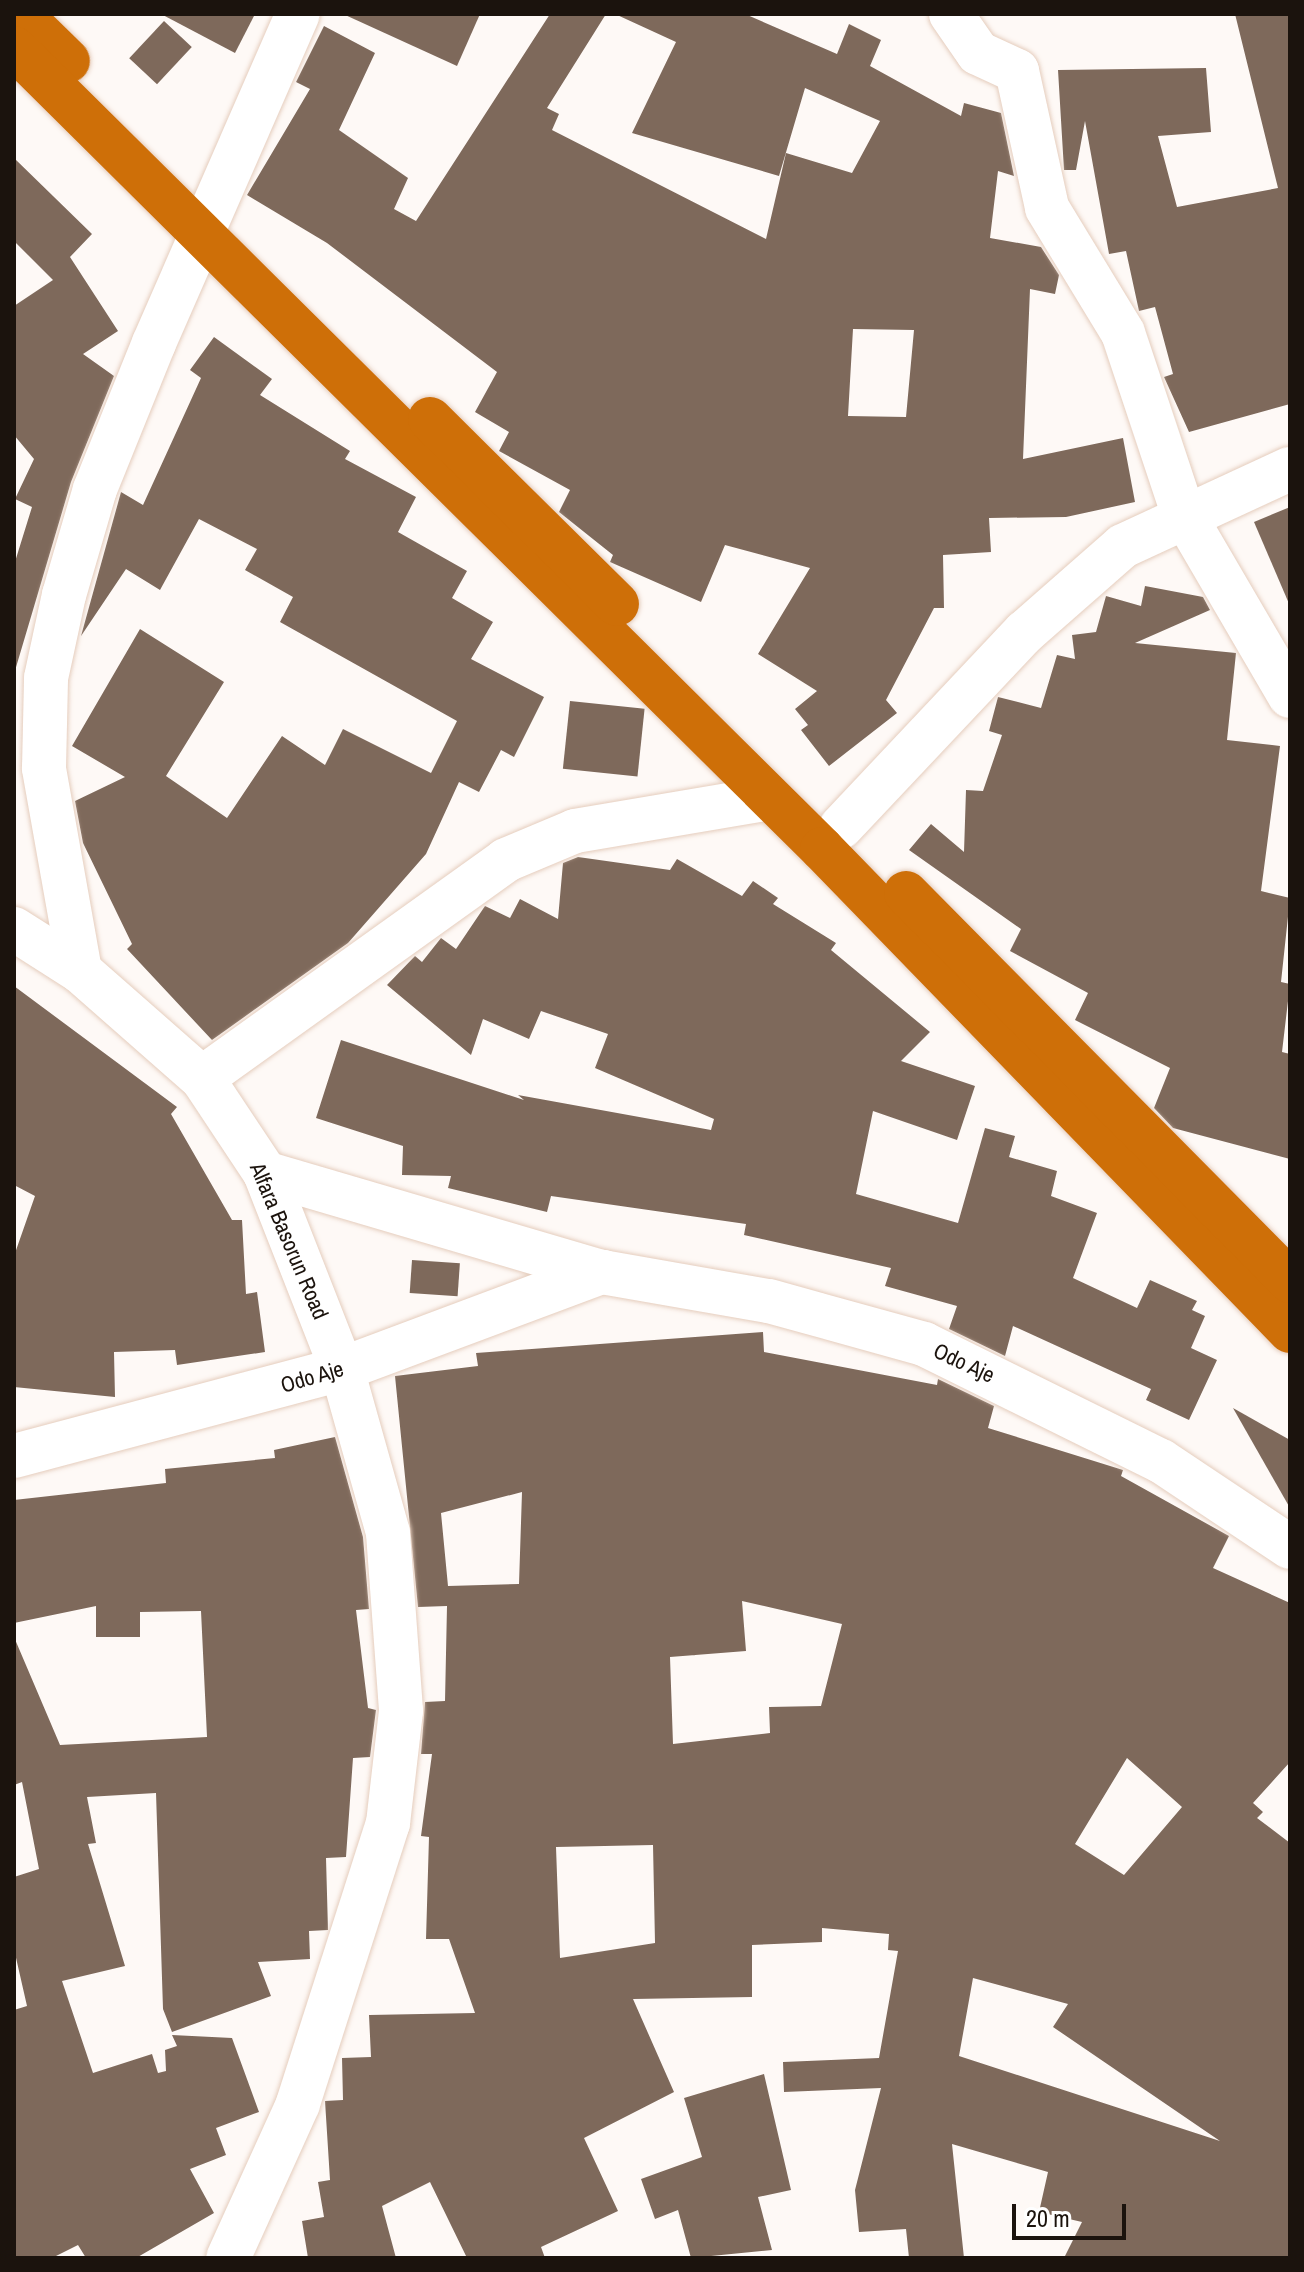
<!DOCTYPE html>
<style>
body{margin:0}
#map{position:relative;width:1304px;height:2272px;overflow:hidden;background:#fef9f6;font-family:"Archivo Narrow",sans-serif}
div>[style]{position:absolute}
[style*='--x']{left:calc(var(--x)*1px);top:calc(var(--y)*1px);width:calc(var(--w)*1px);rotate:calc(var(--a)*1deg)}
.building>*{inset:0;background:#7e695b;transform-origin:0 0}
.roads{filter:drop-shadow(0 0 2px #e5cdbd) drop-shadow(0 0 2px #e5cdbd)}
.minor>*{height:44px;margin:-22px;padding:0 22px;transform-origin:22px;border-radius:22px;background:#fff}
.highway>*{height:44px;margin:-22px;padding:0 22px;transform-origin:22px;border-radius:22px;background:#ce6f08}
span{translate:-50% -50%;white-space:nowrap;text-align:center;line-height:1.15;-webkit-text-stroke:6px #fff;paint-order:stroke}
.street-label{font-size:22px;color:#1b130d}
.frame{position:absolute;inset:0;border:16px solid #1b130d;pointer-events:none}
.scale{position:absolute;left:1012px;top:2204px;width:114px;height:36px;box-sizing:border-box;border:4px solid #1b130d;border-top:0;padding-left:10px;font-size:24px;line-height:28px;white-space:nowrap;color:#1b130d;-webkit-text-stroke:6px #fff;paint-order:stroke}
</style>
<div id="map">
<div class="building">
<div style="clip-path:polygon(161px 14px,255px 14px,235px 53px)"></div>
<div style="clip-path:polygon(343px 14px,480px 14px,457px 66px)"></div>
<div style="clip-path:polygon(evenodd,550px 14px,606px 14px,547px 108px,559px 114px,552px 130px,766px 239px,786px 153px,852px 173px,880px 121px,805px 88px,779px 176px,632px 133px,676px 42px,615px 14px,745px 14px,837px 54px,849px 24px,881px 40px,870px 66px,961px 116px,964px 103px,1001px 113px,1014px 176px,998px 171px,990px 238px,1041px 247px,1059px 275px,1055px 294px,1030px 289px,1023px 459px,1123px 438px,1135px 502px,1066px 517px,989px 518px,991px 552px,943px 555px,944px 608px,934px 608px,886px 700px,897px 713px,829px 766px,801px 730px,808px 725px,795px 709px,817px 691px,758px 654px,810px 568px,725px 545px,701px 602px,610px 562px,613px 555px,559px 512px,570px 490px,499px 451px,509px 432px,475px 412px,497px 372px,327px 243px,247px 195px,310px 89px,296px 82px,324px 26px,375px 53px,339px 130px,408px 178px,394px 209px,416px 221px,550px 14px,853px 329px,914px 330px,906px 417px,848px 416px,853px 329px)"></div>
<div style="clip-path:polygon(1235px 14px,1290px 14px,1290px 404px,1189px 432px,1164px 377px,1173px 374px,1155px 307px,1139px 311px,1126px 251px,1109px 254px,1085px 121px,1076px 170px,1064px 170px,1058px 70px,1206px 68px,1211px 132px,1158px 136px,1177px 207px,1278px 188px)"></div>
<div style="left:164px;top:21px;width:38px;height:51px;rotate:43deg"></div>
<div style="clip-path:polygon(14px 158px,92px 234px,70px 257px,118px 331px,83px 354px,114px 376px,71px 482px,14px 674px,14px 565px,32px 507px,15px 499px,34px 459px,14px 435px,14px 306px,53px 280px,14px 241px)"></div>
<div style="clip-path:polygon(214px 337px,272px 379px,260px 395px,350px 451px,345px 459px,416px 497px,398px 532px,467px 571px,452px 598px,493px 622px,471px 659px,544px 697px,514px 757px,501px 750px,479px 792px,459px 782px,426px 854px,348px 943px,212px 1040px,127px 949px,132px 944px,83px 843px,75px 801px,125px 777px,72px 746px,140px 629px,224px 682px,166px 776px,227px 818px,282px 736px,325px 765px,343px 729px,431px 773px,457px 721px,280px 622px,293px 597px,245px 570px,257px 549px,199px 519px,160px 590px,126px 569px,81px 636px,121px 492px,143px 505px,201px 378px,190px 370px)"></div>
<div style="clip-path:polygon(1290px 507px,1290px 606px,1254px 522px)"></div>
<div style="clip-path:polygon(1145px 586px,1203px 597px,1210px 610px,1135px 643px,1236px 653px,1227px 740px,1280px 746px,1261px 891px,1290px 898px,1281px 982px,1290px 984px,1282px 1052px,1290px 1054px,1290px 1159px,1173px 1128px,1154px 1108px,1170px 1068px,1075px 1020px,1088px 993px,1010px 951px,1021px 929px,909px 850px,931px 824px,964px 852px,966px 790px,983px 791px,1002px 735px,989px 731px,998px 697px,1041px 708px,1057px 655px,1075px 659px,1072px 635px,1096px 632px,1106px 596px,1141px 606px)"></div>
<div style="left:570px;top:701px;width:75px;height:68px;rotate:6deg"></div>
<div style="clip-path:polygon(578px 857px,670px 870px,677px 859px,742px 896px,753px 881px,778px 898px,773px 904px,836px 943px,831px 950px,930px 1032px,901px 1061px,975px 1086px,957px 1140px,873px 1111px,856px 1194px,958px 1223px,985px 1128px,1015px 1136px,1009px 1157px,1057px 1171px,1051px 1196px,1097px 1213px,1073px 1278px,1137px 1308px,1150px 1280px,1197px 1301px,1192px 1310px,1205px 1316px,1191px 1348px,1217px 1360px,1189px 1420px,1146px 1400px,1151px 1389px,1013px 1326px,1005px 1356px,949px 1329px,957px 1306px,885px 1286px,891px 1268px,744px 1235px,746px 1224px,551px 1196px,547px 1212px,448px 1188px,451px 1176px,402px 1175px,403px 1146px,316px 1118px,341px 1040px,524px 1100px,518px 1095px,711px 1130px,714px 1119px,595px 1068px,608px 1034px,541px 1011px,529px 1039px,483px 1019px,471px 1055px,387px 985px,415px 956px,422px 962px,441px 938px,456px 949px,485px 906px,510px 918px,520px 899px,558px 919px,563px 863px)"></div>
<div style="clip-path:polygon(14px 986px,177px 1107px,171px 1114px,232px 1220px,242px 1220px,246px 1294px,257px 1292px,265px 1352px,177px 1365px,175px 1350px,114px 1352px,115px 1397px,14px 1387px,14px 1256px,35px 1196px,14px 1185px)"></div>
<div style="left:412px;top:1260px;width:48px;height:33px;rotate:4deg"></div>
<div style="clip-path:polygon(evenodd,763px 1332px,764px 1352px,937px 1385px,938px 1379px,994px 1406px,988px 1428px,1123px 1470px,1121px 1476px,1229px 1536px,1213px 1568px,1290px 1603px,1290px 1762px,1253px 1803px,1263px 1812px,1257px 1818px,1290px 1843px,1290px 2258px,1064px 2258px,1082px 2222px,1039px 2212px,1048px 2172px,952px 2144px,964px 2258px,909px 2258px,906px 2229px,859px 2232px,855px 2190px,881px 2088px,784px 2092px,783px 2062px,879px 2058px,898px 1951px,888px 1950px,889px 1934px,822px 1928px,822px 1942px,752px 1945px,752px 1997px,633px 1999px,674px 2092px,584px 2138px,618px 2211px,541px 2247px,545px 2258px,467px 2258px,430px 2182px,382px 2206px,396px 2258px,308px 2258px,302px 2221px,324px 2217px,318px 2182px,330px 2180px,325px 2101px,343px 2100px,342px 2058px,371px 2057px,369px 2015px,475px 2013px,449px 1939px,426px 1939px,429px 1837px,421px 1836px,432px 1754px,421px 1754px,425px 1702px,445px 1701px,447px 1606px,418px 1607px,395px 1376px,478px 1366px,476px 1353px,763px 1332px,522px 1492px,519px 1584px,448px 1586px,441px 1513px,522px 1492px,763px 1332px,742px 1601px,842px 1624px,821px 1706px,769px 1707px,770px 1733px,673px 1744px,670px 1657px,746px 1651px,742px 1601px,763px 1332px,1127px 1758px,1182px 1807px,1124px 1875px,1075px 1844px,1127px 1758px,763px 1332px,653px 1845px,655px 1943px,560px 1958px,556px 1847px,653px 1845px,763px 1332px,973px 1978px,1068px 2004px,1053px 2027px,1220px 2141px,959px 2056px,973px 1978px)"></div>
<div style="clip-path:polygon(1233px 1408px,1290px 1440px,1290px 1508px)"></div>
<div style="clip-path:polygon(335px 1437px,363px 1537px,369px 1609px,356px 1610px,368px 1708px,376px 1710px,370px 1757px,353px 1758px,346px 1857px,326px 1858px,328px 1930px,309px 1931px,310px 1959px,258px 1962px,271px 1996px,172px 2032px,163px 2009px,156px 1793px,87px 1797px,96px 1843px,88px 1844px,125px 1966px,62px 1981px,93px 2073px,152px 2054px,158px 2073px,166px 2071px,165px 2050px,177px 2046px,172px 2035px,232px 2038px,259px 2112px,216px 2128px,226px 2155px,190px 2169px,214px 2213px,136px 2258px,86px 2258px,78px 2245px,52px 2258px,14px 2258px,14px 2010px,27px 2006px,14px 1949px,14px 1877px,39px 1869px,22px 1782px,14px 1785px,14px 1637px,60px 1745px,207px 1737px,201px 1611px,140px 1612px,140px 1637px,96px 1637px,96px 1606px,14px 1623px,14px 1500px,166px 1483px,165px 1469px,275px 1458px,274px 1450px)"></div>
<div style="clip-path:polygon(764px 2074px,791px 2190px,758px 2197px,772px 2250px,691px 2258px,678px 2210px,655px 2219px,641px 2179px,702px 2157px,684px 2098px)"></div>
</div>
<div class="roads">
<div class="minor">
<div style="--x:951;--y:14;--w:47;--a:55.3"></div>
<div style="--x:978;--y:53;--w:43;--a:24.8"></div>
<div style="--x:1017;--y:71;--w:140;--a:77.6"></div>
<div style="--x:1047;--y:208;--w:146;--a:58.7"></div>
<div style="--x:1123;--y:333;--w:190;--a:71.6"></div>
<div style="--x:1183;--y:513;--w:212;--a:59.7"></div>
<div style="--x:841;--y:827;--w:268;--a:-46.7"></div>
<div style="--x:1025;--y:632;--w:130;--a:-41.3"></div>
<div style="--x:1123;--y:546;--w:184;--a:-24.8"></div>
<div style="--x:14;--y:929;--w:78;--a:32.5"></div>
<div style="--x:80;--y:971;--w:162;--a:41.3"></div>
<div style="--x:202;--y:1078;--w:114;--a:56.4"></div>
<div style="--x:265;--y:1173;--w:211;--a:68.6"></div>
<div style="--x:342;--y:1369;--w:170;--a:74.3"></div>
<div style="--x:388;--y:1533;--w:178;--a:85.8"></div>
<div style="--x:401;--y:1711;--w:113;--a:96.6"></div>
<div style="--x:388;--y:1823;--w:295;--a:107.8"></div>
<div style="--x:298;--y:2104;--w:169;--a:114.4"></div>
<div style="--x:80;--y:971;--w:206;--a:-100.1"></div>
<div style="--x:44;--y:768;--w:90;--a:-88.7"></div>
<div style="--x:46;--y:678;--w:85;--a:-77.8"></div>
<div style="--x:64;--y:595;--w:110;--a:-73.7"></div>
<div style="--x:95;--y:489;--w:157;--a:-68"></div>
<div style="--x:154;--y:343;--w:359;--a:-66.4"></div>
<div style="--x:202;--y:1078;--w:374;--a:-35.6"></div>
<div style="--x:506;--y:860;--w:75;--a:-22.8"></div>
<div style="--x:575;--y:831;--w:198;--a:-9.6"></div>
<div style="--x:265;--y:1173;--w:351;--a:16.4"></div>
<div style="--x:14;--y:1456;--w:339;--a:-14.9"></div>
<div style="--x:342;--y:1369;--w:278;--a:-20.5"></div>
<div style="--x:602;--y:1272;--w:169;--a:9.9"></div>
<div style="--x:769;--y:1301;--w:161;--a:15.5"></div>
<div style="--x:924;--y:1344;--w:264;--a:26.3"></div>
<div style="--x:1161;--y:1461;--w:155;--a:33.7"></div>
</div>
<div class="highway">
<div style="--x:20;--y:14;--w:67;--a:44.4"></div>
<div style="--x:14;--y:48;--w:1138;--a:44.75"></div>
<div style="--x:822;--y:849;--w:672;--a:45.84"></div>
<div style="--x:430;--y:419;--w:263;--a:44.7"></div>
<div style="--x:906;--y:893;--w:546;--a:45.3"></div>
</div>
</div>
<div class="street-label">
<span style="left:289px;top:1241px;rotate:67deg">Alfara Basorun Road</span>
<span style="left:964px;top:1363px;rotate:25deg">Odo Aje</span>
<span style="left:312px;top:1377px;rotate:-16deg">Odo Aje</span>
</div>
<div class="frame"></div>
<div class="scale">20 m</div>
</div>
